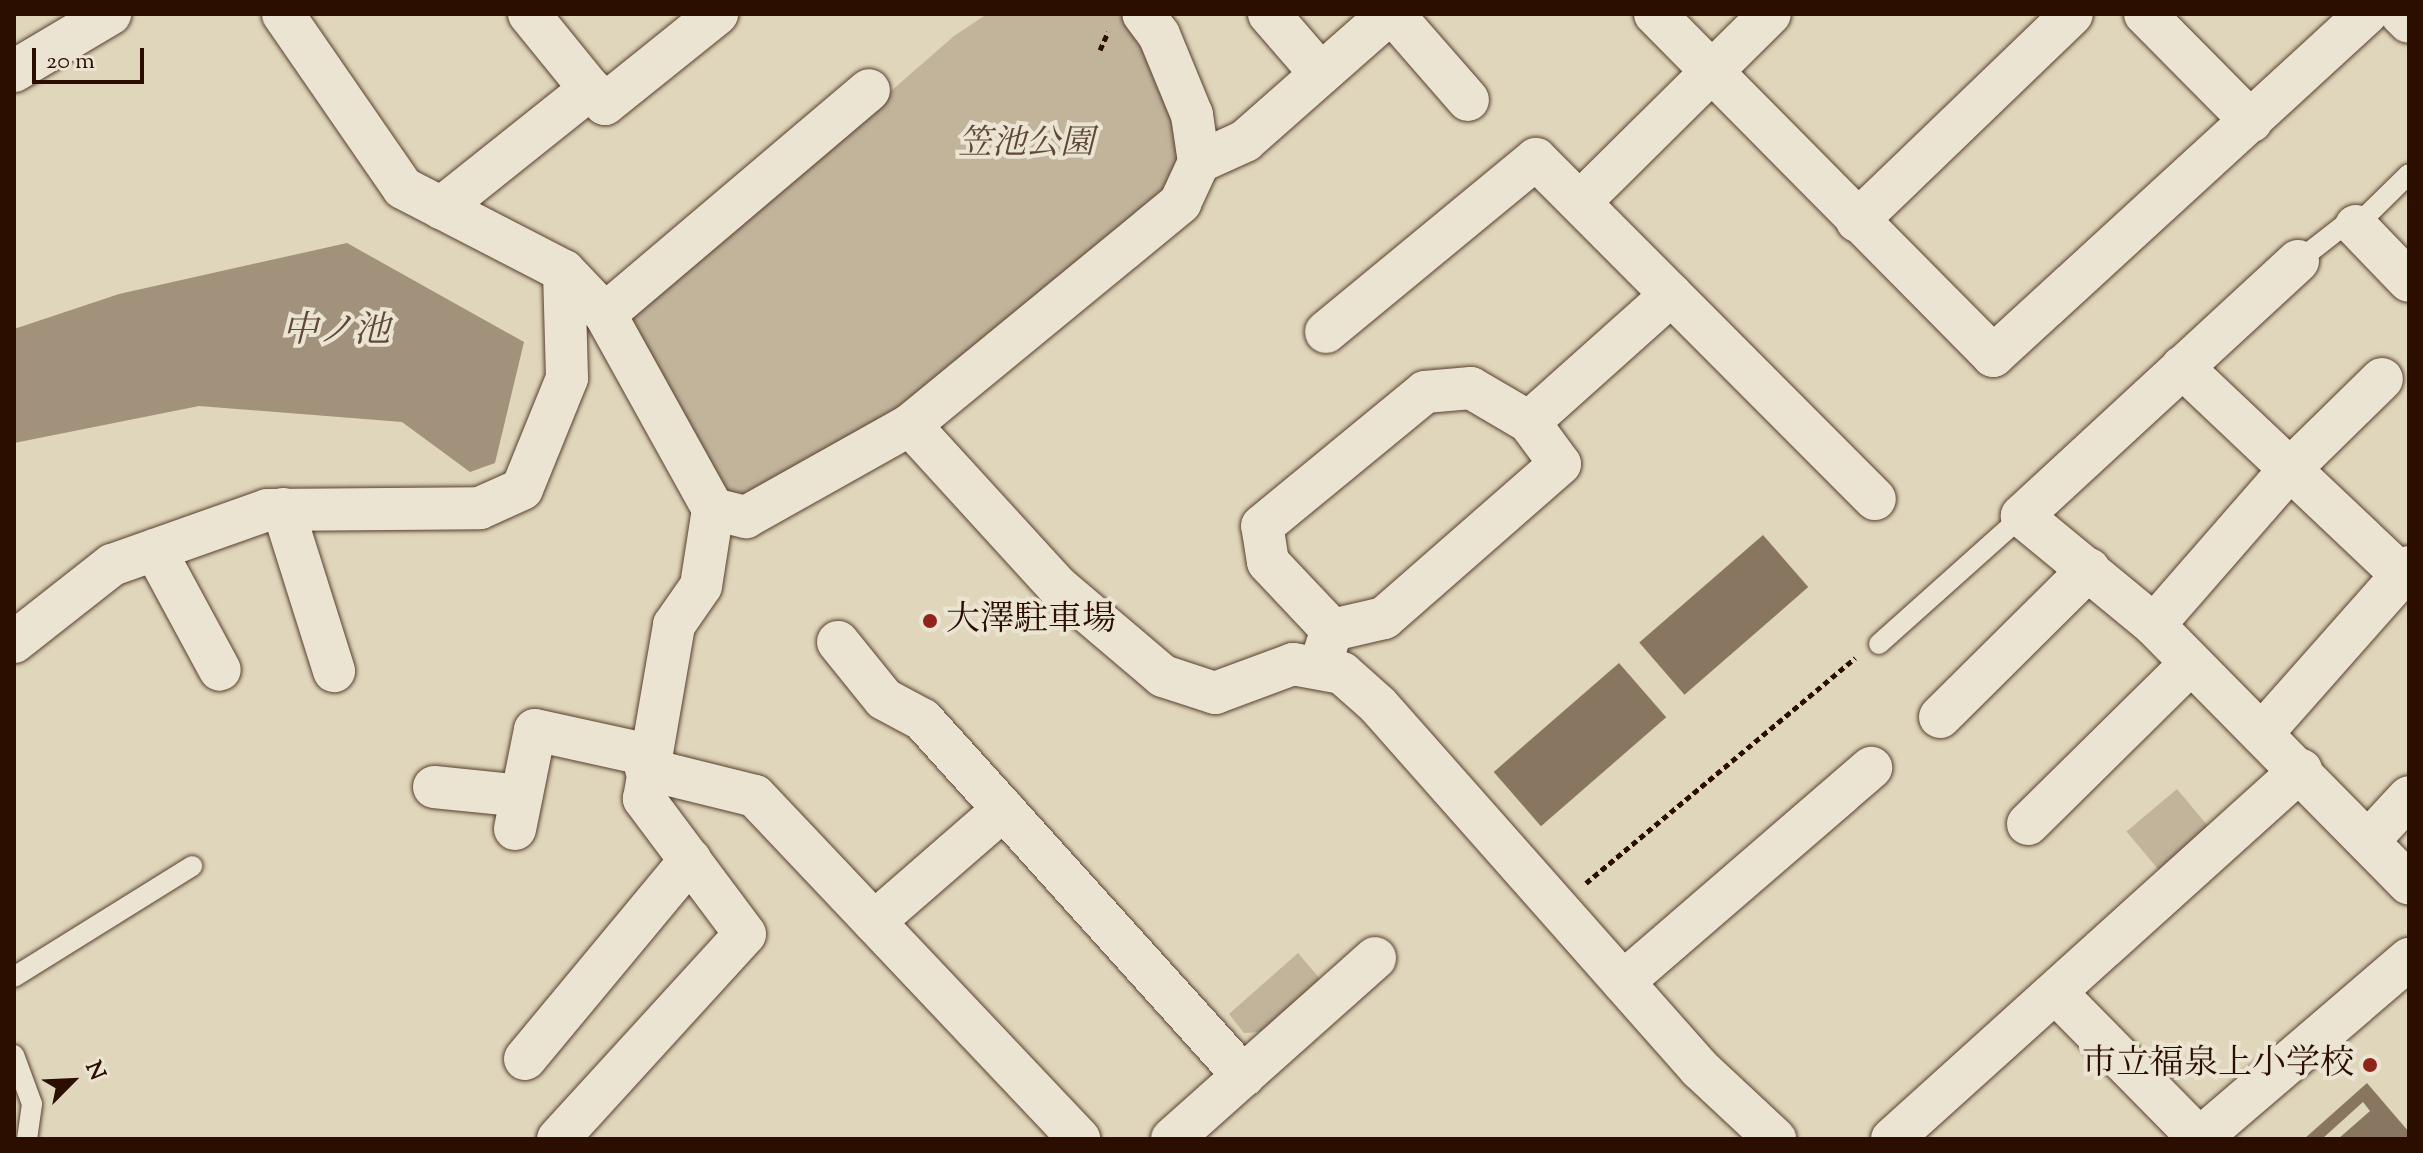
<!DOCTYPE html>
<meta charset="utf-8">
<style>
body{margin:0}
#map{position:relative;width:2423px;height:1153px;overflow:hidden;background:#e0d6bb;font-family:"Sorts Mill Goudy","Noto Serif JP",serif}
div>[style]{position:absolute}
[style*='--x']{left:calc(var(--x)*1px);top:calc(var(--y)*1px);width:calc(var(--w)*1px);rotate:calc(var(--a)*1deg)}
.green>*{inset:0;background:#c1b49b;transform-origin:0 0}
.water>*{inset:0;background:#a2927b}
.building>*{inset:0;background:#897661;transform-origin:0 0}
.path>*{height:5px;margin-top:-2.5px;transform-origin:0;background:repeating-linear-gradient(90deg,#2b0e00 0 6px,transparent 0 10px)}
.roads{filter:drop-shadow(0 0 2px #58402f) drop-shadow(0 0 2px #58402f)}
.lane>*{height:20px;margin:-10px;padding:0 10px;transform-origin:10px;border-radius:10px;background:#ebe4d3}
.street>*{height:42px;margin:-21px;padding:0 21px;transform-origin:21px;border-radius:21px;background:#ebe4d3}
.dots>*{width:22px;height:22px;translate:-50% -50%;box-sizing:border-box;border:4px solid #ebe4d3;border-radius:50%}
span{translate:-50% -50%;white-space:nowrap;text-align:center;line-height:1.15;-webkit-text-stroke:8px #ebe4d3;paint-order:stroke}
.park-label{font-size:34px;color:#604836;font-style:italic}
.poi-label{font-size:34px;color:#2b0e00}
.left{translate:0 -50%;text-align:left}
.right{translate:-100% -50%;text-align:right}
.water-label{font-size:36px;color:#614937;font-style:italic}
.frame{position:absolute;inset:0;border:16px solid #2b0e00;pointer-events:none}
.north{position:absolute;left:32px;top:1041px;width:80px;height:80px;-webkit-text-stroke:6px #ebe4d3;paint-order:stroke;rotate:66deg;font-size:22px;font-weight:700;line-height:32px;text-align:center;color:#2b0e00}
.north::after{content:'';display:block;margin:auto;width:28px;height:36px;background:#2b0e00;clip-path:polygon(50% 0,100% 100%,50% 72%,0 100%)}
.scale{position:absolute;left:32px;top:48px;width:112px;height:36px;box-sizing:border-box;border:4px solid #2b0e00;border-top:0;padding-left:10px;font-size:24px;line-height:28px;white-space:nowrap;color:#2b0e00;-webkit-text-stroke:6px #ebe4d3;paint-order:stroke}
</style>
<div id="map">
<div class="green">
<div style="clip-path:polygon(987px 14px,1123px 14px,1179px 119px,1183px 162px,1163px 201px,894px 416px,746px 501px,727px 497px,631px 318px,954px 36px)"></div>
<div style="left:2177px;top:789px;width:56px;height:66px;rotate:50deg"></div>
<div style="clip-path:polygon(1298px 953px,1321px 980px,1260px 1032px,1244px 1033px,1229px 1014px)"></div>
</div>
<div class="water">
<div style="clip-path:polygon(347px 243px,524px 342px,495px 463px,470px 472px,402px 422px,199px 406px,14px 443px,14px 329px,119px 294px)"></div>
</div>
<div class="building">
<div style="left:1763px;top:535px;width:69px;height:164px;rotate:49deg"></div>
<div style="left:1619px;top:663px;width:72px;height:166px;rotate:49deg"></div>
<div style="clip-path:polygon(2367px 1083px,2409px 1132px,2409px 1139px,2338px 1139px,2370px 1111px,2363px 1102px,2322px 1139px,2304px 1139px)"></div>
</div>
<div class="path">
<div style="--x:1100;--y:50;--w:20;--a:-66"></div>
<div style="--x:1586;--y:883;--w:351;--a:-39.9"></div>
</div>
<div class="roads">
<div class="lane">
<div style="--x:2298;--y:261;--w:57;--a:-37.9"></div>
<div style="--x:2343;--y:226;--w:13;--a:0"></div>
<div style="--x:2356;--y:226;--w:74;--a:-44.5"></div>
<div style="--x:1879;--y:644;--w:192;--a:-41.8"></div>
<div style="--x:14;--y:977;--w:210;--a:-31.9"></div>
<div style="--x:14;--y:1055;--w:52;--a:69.8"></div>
<div style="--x:32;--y:1104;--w:35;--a:98"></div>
</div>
<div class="street">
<div style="--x:283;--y:14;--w:211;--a:55.4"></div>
<div style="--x:403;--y:188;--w:181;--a:27.3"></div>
<div style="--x:564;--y:271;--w:59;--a:46.4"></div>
<div style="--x:605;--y:314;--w:223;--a:61"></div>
<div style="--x:713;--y:509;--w:34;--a:14"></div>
<div style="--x:746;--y:517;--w:188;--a:-29.3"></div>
<div style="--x:910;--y:425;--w:350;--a:-39.4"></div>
<div style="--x:1180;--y:203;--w:45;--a:-65.1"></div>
<div style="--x:1199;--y:162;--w:48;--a:-98.5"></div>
<div style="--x:1192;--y:115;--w:87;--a:-112.4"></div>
<div style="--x:1159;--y:35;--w:26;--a:-127"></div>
<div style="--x:529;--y:14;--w:97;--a:50.9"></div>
<div style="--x:1269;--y:14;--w:79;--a:49.1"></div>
<div style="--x:1393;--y:14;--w:114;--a:48.9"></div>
<div style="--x:1655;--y:14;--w:481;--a:45.3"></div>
<div style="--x:1993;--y:356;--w:506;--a:-42.52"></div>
<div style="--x:2145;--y:14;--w:151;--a:45.3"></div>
<div style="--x:2401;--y:14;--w:11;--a:45"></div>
<div style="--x:14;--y:71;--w:112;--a:-30.7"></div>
<div style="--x:1199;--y:162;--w:51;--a:-24.5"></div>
<div style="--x:1245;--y:141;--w:192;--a:-41.4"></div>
<div style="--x:1580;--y:202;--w:267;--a:-44.7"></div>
<div style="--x:441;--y:208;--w:191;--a:-38.6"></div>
<div style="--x:590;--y:89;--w:21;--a:45"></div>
<div style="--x:605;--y:104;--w:144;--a:-38.8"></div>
<div style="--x:1857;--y:221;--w:298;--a:-43.9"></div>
<div style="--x:2356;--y:226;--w:76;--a:46.1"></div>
<div style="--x:2298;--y:261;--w:376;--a:137.3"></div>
<div style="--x:2022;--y:516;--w:171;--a:39.5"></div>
<div style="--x:2154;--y:625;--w:363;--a:45.4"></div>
<div style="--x:605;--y:314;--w:346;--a:-40.3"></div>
<div style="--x:1326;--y:332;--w:272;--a:-39.5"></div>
<div style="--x:1536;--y:159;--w:480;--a:45.1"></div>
<div style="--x:2182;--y:367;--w:303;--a:43.4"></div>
<div style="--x:1529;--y:422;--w:191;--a:-41.8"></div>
<div style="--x:910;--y:425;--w:218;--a:47.6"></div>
<div style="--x:1057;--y:586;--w:139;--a:40.3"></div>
<div style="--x:1163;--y:676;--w:55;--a:18.1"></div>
<div style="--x:1215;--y:693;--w:83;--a:-20.4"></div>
<div style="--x:1293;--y:664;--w:50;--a:10.4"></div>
<div style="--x:1342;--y:673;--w:48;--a:41.6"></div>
<div style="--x:1378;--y:705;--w:486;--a:48.5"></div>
<div style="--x:1700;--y:1069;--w:103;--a:43"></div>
<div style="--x:283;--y:509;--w:170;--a:72.5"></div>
<div style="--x:155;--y:550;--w:136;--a:61.6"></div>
<div style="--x:2154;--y:625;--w:206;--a:-48.9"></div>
<div style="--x:2289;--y:470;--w:130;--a:-44.4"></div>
<div style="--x:14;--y:642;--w:125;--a:-38.2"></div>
<div style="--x:112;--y:565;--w:164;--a:-19.5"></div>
<div style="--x:267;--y:510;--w:213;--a:-0.5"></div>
<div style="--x:480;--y:508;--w:46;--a:-24.3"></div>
<div style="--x:522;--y:489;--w:120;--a:-67.9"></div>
<div style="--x:567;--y:378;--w:107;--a:-91.6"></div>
<div style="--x:838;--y:642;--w:73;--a:51.1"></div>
<div style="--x:884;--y:699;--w:44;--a:28.3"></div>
<div style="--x:923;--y:720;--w:479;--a:48"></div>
<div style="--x:1320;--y:666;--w:38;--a:-72"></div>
<div style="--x:1332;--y:630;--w:93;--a:-133.3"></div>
<div style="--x:1268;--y:562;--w:36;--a:-99"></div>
<div style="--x:1262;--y:526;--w:211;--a:-39.4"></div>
<div style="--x:1425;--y:392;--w:46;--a:-5"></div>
<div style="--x:1471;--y:388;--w:67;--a:30.4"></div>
<div style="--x:1529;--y:422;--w:52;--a:53.6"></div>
<div style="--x:1560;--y:464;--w:234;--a:138.8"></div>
<div style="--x:1384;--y:618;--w:53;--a:167"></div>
<div style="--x:1940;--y:717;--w:210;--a:-44.8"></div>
<div style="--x:2264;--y:731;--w:219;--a:-48.5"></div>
<div style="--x:646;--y:769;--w:112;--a:13.9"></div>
<div style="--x:755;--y:796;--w:472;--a:46.6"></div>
<div style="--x:434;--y:787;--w:88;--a:5.8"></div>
<div style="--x:2028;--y:824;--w:228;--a:-44.6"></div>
<div style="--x:515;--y:829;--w:101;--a:-78.6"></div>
<div style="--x:535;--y:730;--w:117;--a:12.4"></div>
<div style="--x:2370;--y:839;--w:57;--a:-47.1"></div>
<div style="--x:874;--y:922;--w:172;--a:-41"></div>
<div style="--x:1623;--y:982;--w:328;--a:-40.8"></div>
<div style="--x:2056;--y:993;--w:205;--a:45.4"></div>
<div style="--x:525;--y:1059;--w:259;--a:-50.3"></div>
<div style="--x:558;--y:1139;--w:277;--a:-47.6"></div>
<div style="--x:745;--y:934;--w:169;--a:-126.8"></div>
<div style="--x:644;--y:799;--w:177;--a:-80.2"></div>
<div style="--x:674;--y:625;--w:47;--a:-55.3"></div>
<div style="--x:701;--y:586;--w:78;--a:-81.1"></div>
<div style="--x:1172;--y:1139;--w:272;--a:-41.7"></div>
<div style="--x:1892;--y:1139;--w:551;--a:-42.06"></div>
<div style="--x:2199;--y:1139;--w:277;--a:-40.6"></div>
</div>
</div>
<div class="dots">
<div style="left:930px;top:621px;background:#8f2418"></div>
<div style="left:2370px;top:1065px;background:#8f2418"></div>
</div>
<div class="park-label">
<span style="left:1026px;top:145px">笠池公園</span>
</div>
<div class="poi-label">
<span class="left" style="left:946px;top:621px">大澤駐車場</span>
<span class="right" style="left:2354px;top:1065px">市立福泉上小学校</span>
</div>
<div class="water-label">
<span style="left:336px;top:333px">中ノ池</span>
</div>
<div class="frame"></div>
<div class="north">N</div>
<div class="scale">20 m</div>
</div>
